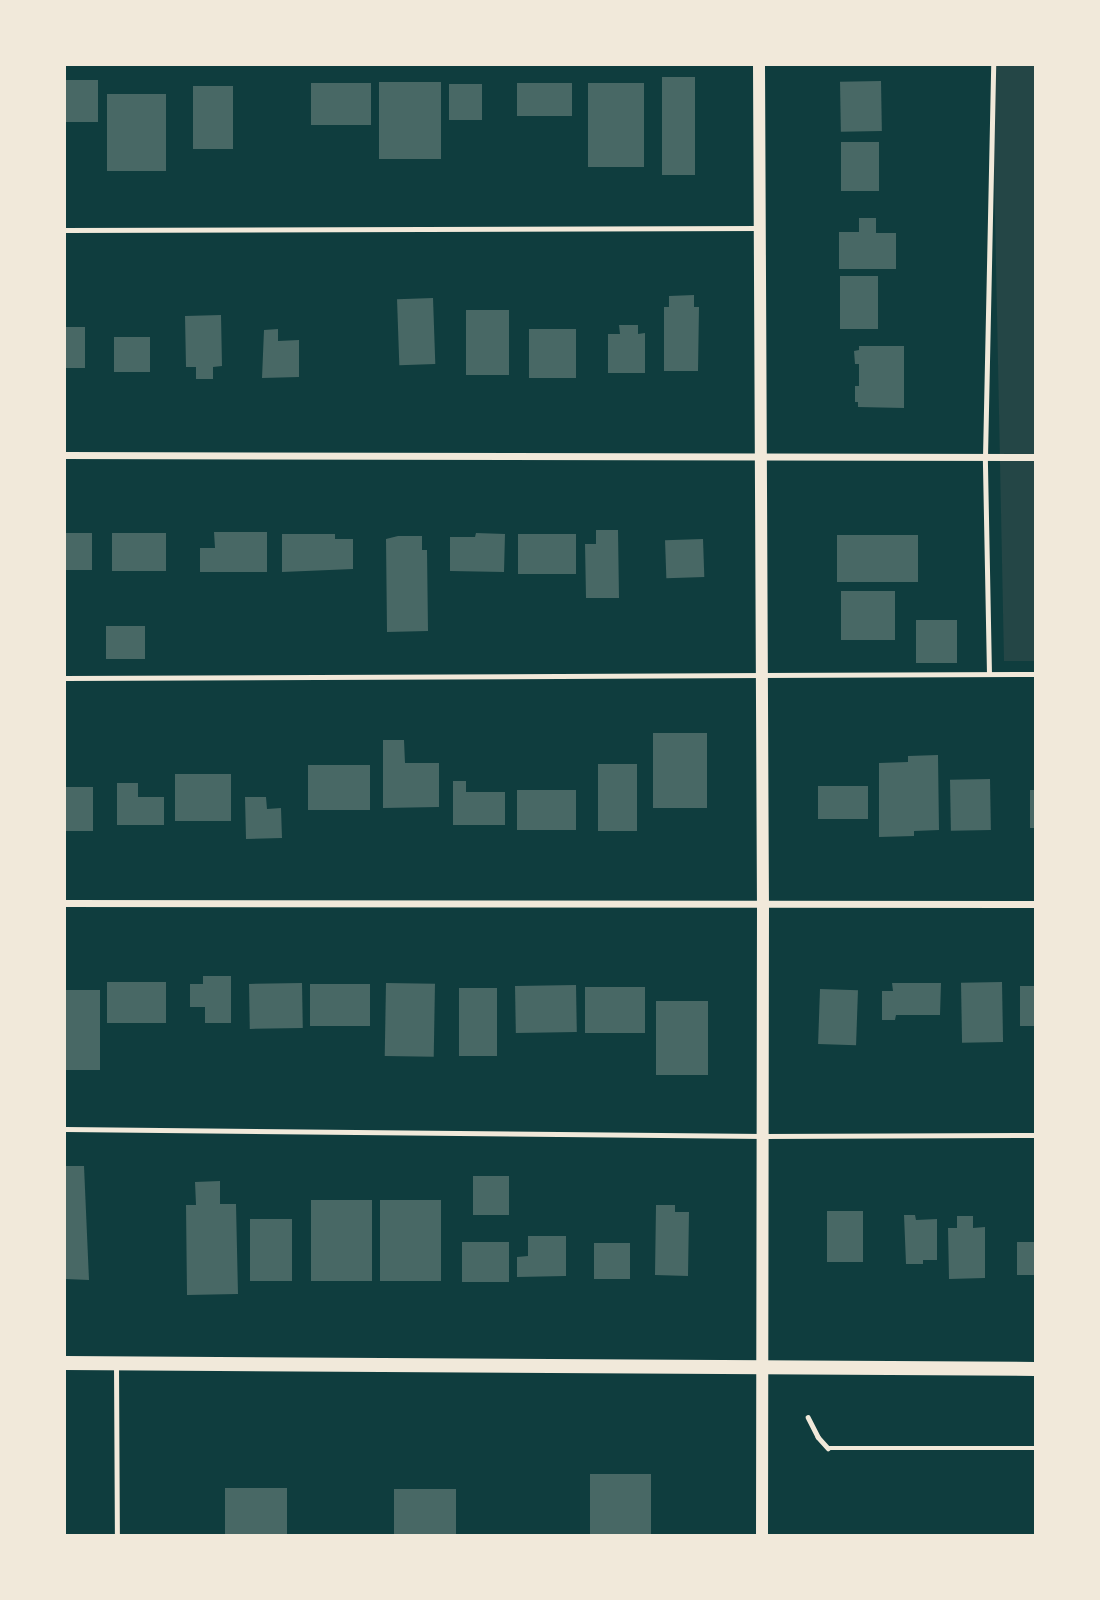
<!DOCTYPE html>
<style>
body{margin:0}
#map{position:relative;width:1100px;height:1600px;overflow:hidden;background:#0f3d3e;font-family:"Source Sans 3",sans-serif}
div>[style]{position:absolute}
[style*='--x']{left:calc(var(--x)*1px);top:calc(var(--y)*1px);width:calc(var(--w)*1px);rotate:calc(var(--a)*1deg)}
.green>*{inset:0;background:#244646}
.building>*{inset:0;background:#486865;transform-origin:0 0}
.path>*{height:4.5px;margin:-2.25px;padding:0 2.25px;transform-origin:2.25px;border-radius:2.25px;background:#f1e9da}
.service>*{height:5px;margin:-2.5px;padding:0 2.5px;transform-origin:2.5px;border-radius:2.5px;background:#f1e9da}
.minor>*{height:7px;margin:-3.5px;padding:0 3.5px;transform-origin:3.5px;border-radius:3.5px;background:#f1e9da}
.tertiary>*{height:12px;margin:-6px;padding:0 6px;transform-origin:6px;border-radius:6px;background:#f1e9da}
.secondary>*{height:14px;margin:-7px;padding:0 7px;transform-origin:7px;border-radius:7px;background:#f1e9da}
span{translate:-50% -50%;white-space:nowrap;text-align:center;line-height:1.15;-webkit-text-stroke:6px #f1e9da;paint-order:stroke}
.frame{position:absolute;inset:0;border:66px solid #f1e9da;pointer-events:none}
</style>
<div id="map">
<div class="green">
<div style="clip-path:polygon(992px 65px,1035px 65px,1035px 661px,1004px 661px)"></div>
</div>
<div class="building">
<div style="left:662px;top:77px;width:33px;height:98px"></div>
<div style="left:65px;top:80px;width:33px;height:42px"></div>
<div style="left:881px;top:81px;width:50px;height:41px;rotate:89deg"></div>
<div style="left:379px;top:82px;width:62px;height:77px"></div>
<div style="left:311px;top:83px;width:60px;height:42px"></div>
<div style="left:517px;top:83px;width:55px;height:33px"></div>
<div style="left:588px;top:83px;width:56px;height:84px"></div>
<div style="left:482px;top:84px;width:36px;height:33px;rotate:90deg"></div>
<div style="left:193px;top:86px;width:40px;height:63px"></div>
<div style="left:107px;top:94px;width:59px;height:77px"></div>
<div style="left:841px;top:142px;width:38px;height:49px"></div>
<div style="clip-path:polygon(859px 218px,876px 218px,876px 233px,896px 233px,896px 269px,839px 269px,839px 232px,859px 232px)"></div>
<div style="left:878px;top:276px;width:53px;height:38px;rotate:90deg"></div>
<div style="clip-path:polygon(694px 295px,694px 307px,699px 307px,698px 371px,664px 371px,664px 307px,669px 307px,669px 296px)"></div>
<div style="left:433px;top:298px;width:66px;height:36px;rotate:88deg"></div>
<div style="left:466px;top:310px;width:43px;height:65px"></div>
<div style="clip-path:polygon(221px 315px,222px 366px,213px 367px,213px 379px,196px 379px,196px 367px,186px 367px,185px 316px)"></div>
<div style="clip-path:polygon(619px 325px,638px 325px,638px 334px,645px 333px,645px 373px,608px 373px,608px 334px,620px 334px)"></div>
<div style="left:65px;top:327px;width:20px;height:41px"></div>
<div style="clip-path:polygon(278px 329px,278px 341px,299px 340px,299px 377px,262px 378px,264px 330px)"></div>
<div style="left:576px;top:329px;width:49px;height:47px;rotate:90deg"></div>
<div style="left:114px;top:337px;width:36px;height:35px"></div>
<div style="clip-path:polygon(859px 346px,904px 346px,904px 408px,858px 407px,858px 402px,855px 402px,855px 386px,859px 386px,859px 364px,855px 364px,854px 351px,859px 350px)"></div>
<div style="clip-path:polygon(596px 530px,618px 530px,619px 598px,586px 598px,585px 544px,596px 544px)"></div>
<div style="clip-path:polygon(214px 532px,267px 532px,267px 572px,200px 572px,200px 548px,215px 548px)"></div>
<div style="left:65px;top:533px;width:27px;height:37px"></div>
<div style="left:166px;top:533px;width:38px;height:54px;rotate:90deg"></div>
<div style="clip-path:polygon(476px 533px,505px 534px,504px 572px,450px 571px,450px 537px,475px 537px)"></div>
<div style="clip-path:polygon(282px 534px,335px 534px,335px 539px,353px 539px,353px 569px,282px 572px)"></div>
<div style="left:518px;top:534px;width:58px;height:40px"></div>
<div style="left:837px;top:535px;width:81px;height:47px"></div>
<div style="clip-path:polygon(398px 536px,422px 536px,422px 550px,427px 550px,428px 631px,387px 632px,386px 539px)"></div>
<div style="left:703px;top:539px;width:38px;height:38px;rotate:88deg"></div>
<div style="left:841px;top:591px;width:54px;height:49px"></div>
<div style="left:916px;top:620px;width:41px;height:43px"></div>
<div style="left:106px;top:626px;width:39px;height:33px"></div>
<div style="left:653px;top:733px;width:54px;height:75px"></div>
<div style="clip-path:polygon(383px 740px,404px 740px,405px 763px,439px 763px,439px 807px,383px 808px)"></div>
<div style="clip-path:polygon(938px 755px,939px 830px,914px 831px,914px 836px,879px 837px,879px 763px,908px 762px,908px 756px)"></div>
<div style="left:598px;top:764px;width:39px;height:67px"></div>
<div style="left:370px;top:765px;width:45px;height:62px;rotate:90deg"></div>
<div style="left:231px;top:774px;width:47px;height:56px;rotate:90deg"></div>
<div style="left:990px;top:779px;width:51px;height:40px;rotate:89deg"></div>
<div style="clip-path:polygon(453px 781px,466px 781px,466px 792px,505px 792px,505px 825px,453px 825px)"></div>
<div style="clip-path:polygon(117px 783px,138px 783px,138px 797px,164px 797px,164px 825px,117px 825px)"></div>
<div style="left:818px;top:786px;width:50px;height:33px"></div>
<div style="left:65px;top:787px;width:28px;height:44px"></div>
<div style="left:517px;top:790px;width:59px;height:40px"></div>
<div style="left:1030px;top:790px;width:5px;height:38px"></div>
<div style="clip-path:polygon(245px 797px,266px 797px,267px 809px,281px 808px,282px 838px,246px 839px)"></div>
<div style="clip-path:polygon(203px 976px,231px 976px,231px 1023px,205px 1023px,205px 1007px,190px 1007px,190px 984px,203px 984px)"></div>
<div style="left:107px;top:982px;width:59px;height:41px"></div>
<div style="left:1002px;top:982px;width:60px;height:41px;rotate:89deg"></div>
<div style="left:302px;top:983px;width:45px;height:53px;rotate:89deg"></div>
<div style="left:386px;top:983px;width:49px;height:73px;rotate:1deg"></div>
<div style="clip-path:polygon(892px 983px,941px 983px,940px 1015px,896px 1015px,895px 1020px,882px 1020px,882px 991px,893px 991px)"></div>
<div style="left:310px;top:984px;width:60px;height:42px"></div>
<div style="left:576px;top:985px;width:47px;height:61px;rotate:89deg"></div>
<div style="left:1020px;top:986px;width:15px;height:40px"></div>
<div style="left:645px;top:987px;width:46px;height:60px;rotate:90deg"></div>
<div style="left:459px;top:988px;width:38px;height:68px"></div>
<div style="left:820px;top:989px;width:38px;height:55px;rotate:2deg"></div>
<div style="left:65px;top:990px;width:35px;height:80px"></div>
<div style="left:656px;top:1001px;width:52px;height:74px"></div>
<div style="clip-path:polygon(65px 1166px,84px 1166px,89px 1280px,65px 1279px)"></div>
<div style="left:473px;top:1176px;width:36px;height:39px"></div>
<div style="clip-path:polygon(220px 1181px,220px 1204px,236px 1204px,238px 1294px,187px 1295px,186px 1205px,196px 1205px,195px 1182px)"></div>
<div style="left:372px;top:1200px;width:81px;height:61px;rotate:90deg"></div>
<div style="left:441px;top:1200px;width:81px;height:61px;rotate:90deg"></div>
<div style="clip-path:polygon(656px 1205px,675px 1205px,675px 1212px,689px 1212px,688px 1276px,655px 1275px)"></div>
<div style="left:827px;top:1211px;width:36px;height:51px"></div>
<div style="clip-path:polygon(904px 1215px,915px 1215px,916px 1220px,937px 1219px,937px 1260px,923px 1260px,923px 1264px,906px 1264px)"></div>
<div style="clip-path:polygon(957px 1216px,973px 1216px,973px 1228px,985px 1227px,985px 1278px,949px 1279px,948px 1228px,957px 1228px)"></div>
<div style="left:250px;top:1219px;width:42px;height:62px"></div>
<div style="clip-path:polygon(528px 1236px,566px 1236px,566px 1276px,517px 1277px,517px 1257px,528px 1256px)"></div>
<div style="left:462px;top:1242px;width:47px;height:40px"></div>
<div style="left:1017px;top:1242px;width:18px;height:33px"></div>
<div style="left:594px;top:1243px;width:36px;height:36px"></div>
<div style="left:590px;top:1474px;width:61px;height:61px"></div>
<div style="left:225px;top:1488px;width:62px;height:47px"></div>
<div style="left:394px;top:1489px;width:62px;height:46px"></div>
</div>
<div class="path">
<div style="--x:808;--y:1417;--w:22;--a:63"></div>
<div style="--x:818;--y:1437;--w:15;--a:48"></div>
<div style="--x:828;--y:1448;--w:207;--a:0"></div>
</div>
<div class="service">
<div style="--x:65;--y:230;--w:695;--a:-0.16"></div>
<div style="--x:989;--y:674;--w:217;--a:-91.1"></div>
<div style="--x:985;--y:457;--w:392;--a:-88.8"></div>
<div style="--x:65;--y:678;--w:970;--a:-0.24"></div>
<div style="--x:65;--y:1129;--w:698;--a:0.57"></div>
<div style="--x:763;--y:1136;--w:272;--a:-0.2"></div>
<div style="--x:116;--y:1364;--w:171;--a:89.7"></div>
</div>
<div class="minor">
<div style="--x:65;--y:455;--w:970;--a:0.12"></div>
<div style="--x:65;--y:903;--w:970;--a:0.06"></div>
</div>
<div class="tertiary">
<div style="--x:759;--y:65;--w:839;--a:89.73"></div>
<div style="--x:763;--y:904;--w:631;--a:90.09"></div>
</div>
<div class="secondary">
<div style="--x:65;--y:1363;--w:970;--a:0.35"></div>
</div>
<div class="frame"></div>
</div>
